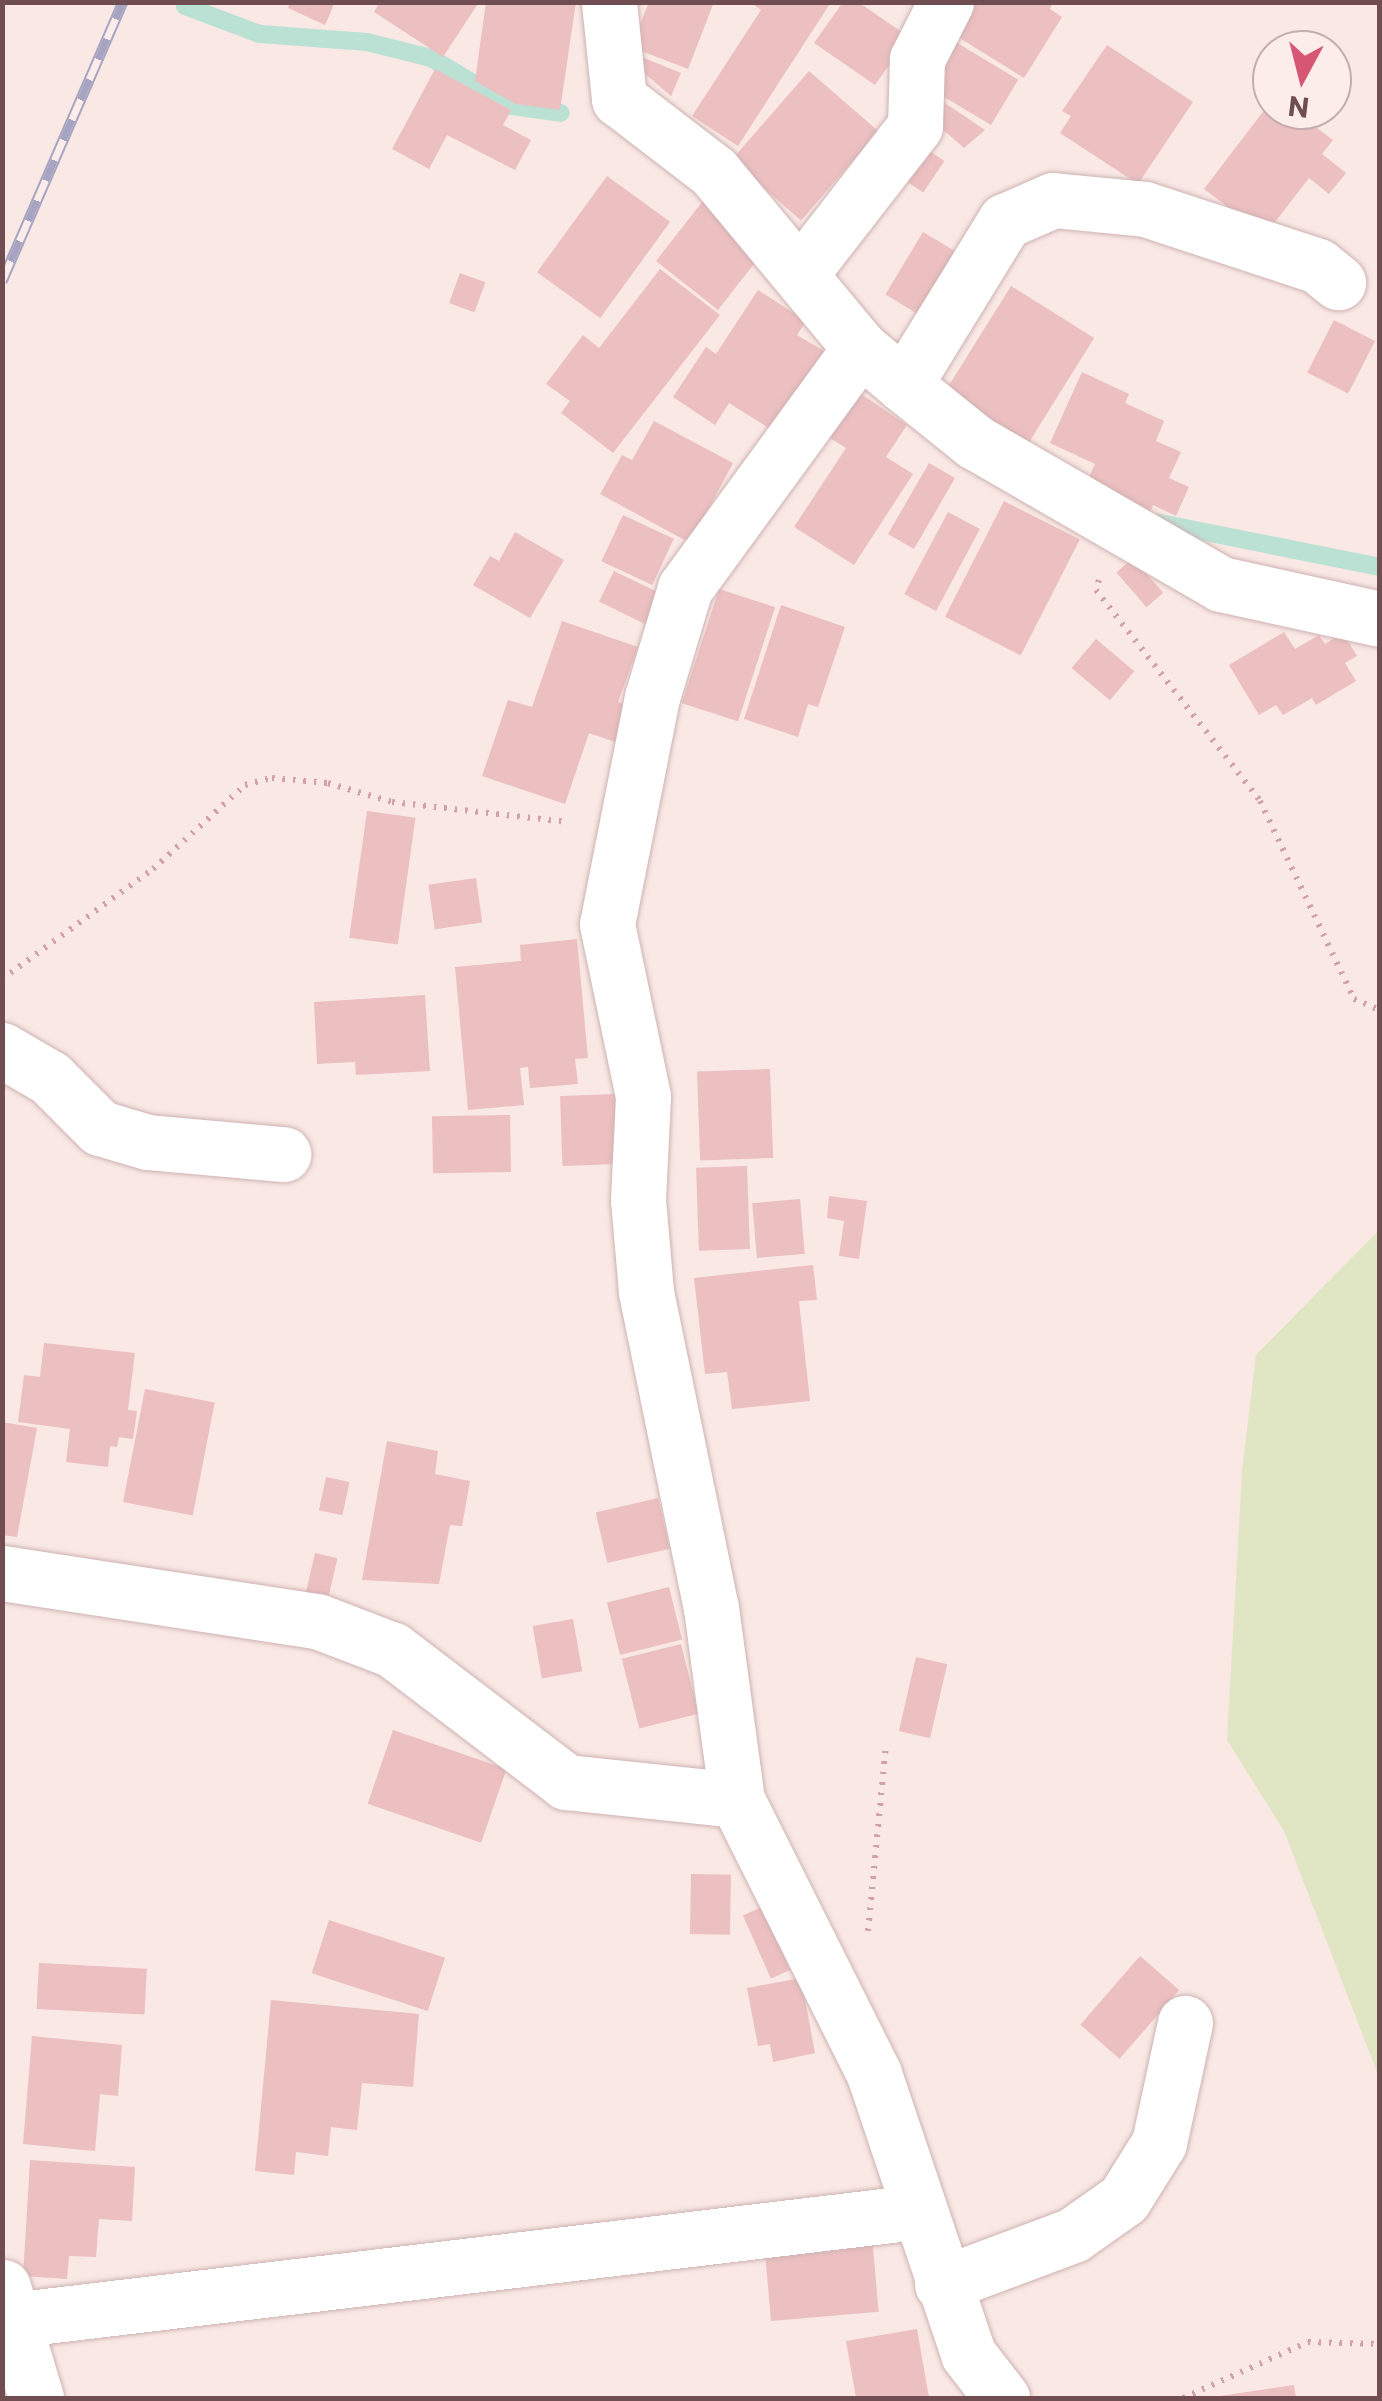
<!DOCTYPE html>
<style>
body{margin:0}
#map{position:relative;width:1382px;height:2401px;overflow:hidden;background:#f9e8e4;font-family:Commissioner,sans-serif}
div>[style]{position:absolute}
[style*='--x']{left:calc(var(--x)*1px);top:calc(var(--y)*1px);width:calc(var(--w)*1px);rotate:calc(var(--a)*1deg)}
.green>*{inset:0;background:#e0e5c4}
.stream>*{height:18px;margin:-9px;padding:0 9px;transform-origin:9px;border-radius:9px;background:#bbe1d5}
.building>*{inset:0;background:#ecbfc1;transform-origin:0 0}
.path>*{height:6px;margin-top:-3px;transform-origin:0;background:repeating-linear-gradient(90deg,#d0a2a5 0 2.5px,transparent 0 10.5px)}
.roads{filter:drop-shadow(0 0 2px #ceb2b2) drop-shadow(0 0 2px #ceb2b2)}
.minor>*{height:55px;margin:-27.5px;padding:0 27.5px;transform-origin:27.5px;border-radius:27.5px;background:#fff}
.rail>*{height:11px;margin-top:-5.5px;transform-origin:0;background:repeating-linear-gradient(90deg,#fdedea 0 22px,#a7a4c1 0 44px);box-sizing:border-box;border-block:2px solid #a7a4c1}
span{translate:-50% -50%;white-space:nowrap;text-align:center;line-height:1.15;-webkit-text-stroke:9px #fdedea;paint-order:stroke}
.frame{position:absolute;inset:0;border:5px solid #6f4d50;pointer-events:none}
.north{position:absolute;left:1252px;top:30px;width:100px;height:100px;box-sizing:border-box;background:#fdedea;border:2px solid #c4adac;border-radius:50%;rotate:187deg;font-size:28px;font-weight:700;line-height:40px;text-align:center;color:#6f4d50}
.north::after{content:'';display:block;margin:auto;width:35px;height:45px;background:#d75673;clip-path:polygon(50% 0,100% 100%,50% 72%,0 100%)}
</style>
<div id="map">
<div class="green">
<div style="clip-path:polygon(1379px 1230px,1379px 2077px,1284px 1831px,1227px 1740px,1242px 1471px,1256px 1355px)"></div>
</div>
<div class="stream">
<div style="--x:185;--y:6;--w:80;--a:20.5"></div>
<div style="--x:260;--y:34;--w:107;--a:4.3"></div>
<div style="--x:367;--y:42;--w:66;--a:14"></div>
<div style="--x:431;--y:58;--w:94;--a:30.7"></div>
<div style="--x:512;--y:106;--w:49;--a:8.1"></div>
<div style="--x:1155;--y:522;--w:229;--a:11.3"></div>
</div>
<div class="building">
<div style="clip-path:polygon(290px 2px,335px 2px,325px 25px,288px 8px)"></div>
<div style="clip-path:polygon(380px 2px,479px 2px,443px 57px,374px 12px)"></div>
<div style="clip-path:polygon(486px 2px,576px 2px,560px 110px,516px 104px,475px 81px)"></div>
<div style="clip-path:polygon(649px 2px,714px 2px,688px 69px,631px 47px)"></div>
<div style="clip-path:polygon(750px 2px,831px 2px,738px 146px,692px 116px,761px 10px)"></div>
<div style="clip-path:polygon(843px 2px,858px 2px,909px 37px,875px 85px,814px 43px)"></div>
<div style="clip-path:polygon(969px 2px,1053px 2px,1050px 9px,1062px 17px,1024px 78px,950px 32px)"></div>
<div style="left:954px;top:41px;width:75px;height:53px;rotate:31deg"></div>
<div style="clip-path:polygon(1107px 45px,1193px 102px,1138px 184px,1060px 133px,1071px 116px,1062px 111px)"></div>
<div style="clip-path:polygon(639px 56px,681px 73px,671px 96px,637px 67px)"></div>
<div style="clip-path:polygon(435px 69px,511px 110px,503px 125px,531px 140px,515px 170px,447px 135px,429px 169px,392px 149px)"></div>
<div style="left:809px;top:71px;width:92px;height:118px;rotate:41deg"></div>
<div style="clip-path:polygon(936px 97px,985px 130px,964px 148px,932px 120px)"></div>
<div style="clip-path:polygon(1272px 100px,1272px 110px,1293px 110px,1333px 140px,1322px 154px,1346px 173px,1329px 194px,1309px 178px,1265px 235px,1204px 189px)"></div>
<div style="left:922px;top:146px;width:27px;height:38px;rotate:34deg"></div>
<div style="left:607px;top:176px;width:78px;height:119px;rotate:36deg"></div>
<div style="clip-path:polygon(706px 197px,757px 260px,718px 310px,656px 261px)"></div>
<div style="left:923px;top:232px;width:54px;height:73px;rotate:31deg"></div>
<div style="clip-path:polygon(660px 269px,720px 315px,613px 453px,561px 413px,570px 401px,546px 384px,583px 335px,599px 348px)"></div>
<div style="left:460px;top:273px;width:27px;height:32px;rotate:20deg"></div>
<div style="left:1011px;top:286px;width:98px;height:125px;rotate:32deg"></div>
<div style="clip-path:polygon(758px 290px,806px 321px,797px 335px,824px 351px,772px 430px,729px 403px,715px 425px,673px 397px,706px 347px,716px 354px)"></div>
<div style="left:1334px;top:320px;width:46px;height:59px;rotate:27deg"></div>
<div style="clip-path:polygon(1082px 372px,1129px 394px,1125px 403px,1164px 421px,1156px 441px,1181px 452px,1169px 478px,1189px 487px,1176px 516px,1153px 505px,1149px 515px,1085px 486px,1095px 464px,1050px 443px)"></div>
<div style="clip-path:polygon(855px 390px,907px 425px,886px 457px,913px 474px,854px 565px,794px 527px,846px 448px,825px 435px)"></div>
<div style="clip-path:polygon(654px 421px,733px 463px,690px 543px,600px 494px,622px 455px,632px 460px)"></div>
<div style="left:929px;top:463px;width:30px;height:82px;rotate:30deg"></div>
<div style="left:1004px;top:501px;width:85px;height:130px;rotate:27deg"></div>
<div style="left:948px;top:512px;width:36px;height:93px;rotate:28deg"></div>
<div style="left:623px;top:515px;width:56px;height:51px;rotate:25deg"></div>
<div style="clip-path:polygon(515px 532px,564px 560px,530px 618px,473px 585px,490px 556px,499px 561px)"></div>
<div style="left:1133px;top:558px;width:46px;height:22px;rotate:49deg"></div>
<div style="left:614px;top:571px;width:51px;height:34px;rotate:26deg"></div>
<div style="left:719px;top:589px;width:59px;height:120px;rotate:18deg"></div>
<div style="clip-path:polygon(781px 605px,845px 627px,818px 707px,808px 704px,798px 737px,744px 719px)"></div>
<div style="clip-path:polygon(562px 621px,638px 647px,618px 702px,627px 705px,615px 742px,589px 733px,565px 804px,482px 776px,508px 700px,532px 707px)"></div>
<div style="clip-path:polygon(1284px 632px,1295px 649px,1319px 635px,1325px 644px,1343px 633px,1357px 656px,1345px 663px,1356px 681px,1316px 705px,1312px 698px,1283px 715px,1276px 705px,1259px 715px,1229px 665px)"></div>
<div style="left:1096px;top:639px;width:50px;height:38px;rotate:40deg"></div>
<div style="left:367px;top:811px;width:49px;height:128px;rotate:8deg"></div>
<div style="left:476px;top:878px;width:45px;height:48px;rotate:82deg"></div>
<div style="clip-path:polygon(577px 939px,588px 1058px,575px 1059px,578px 1084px,530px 1088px,528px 1067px,520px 1068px,524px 1105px,468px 1110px,455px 967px,521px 961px,520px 945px)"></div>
<div style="clip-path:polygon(425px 995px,430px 1071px,356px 1075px,355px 1062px,317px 1064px,314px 1002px)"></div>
<div style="left:770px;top:1069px;width:89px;height:73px;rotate:88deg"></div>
<div style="left:615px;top:1094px;width:70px;height:55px;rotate:88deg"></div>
<div style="left:510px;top:1115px;width:57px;height:78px;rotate:89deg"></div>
<div style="left:747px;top:1166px;width:83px;height:51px;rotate:88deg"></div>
<div style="clip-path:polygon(829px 1196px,867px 1201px,859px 1259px,839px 1256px,844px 1221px,827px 1218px)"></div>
<div style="left:800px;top:1199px;width:55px;height:48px;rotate:85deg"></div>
<div style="clip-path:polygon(813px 1265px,817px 1300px,799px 1301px,810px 1401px,732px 1409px,727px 1372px,705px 1374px,694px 1278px)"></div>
<div style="clip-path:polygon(44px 1343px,135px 1353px,128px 1410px,137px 1411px,133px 1439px,119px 1437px,117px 1447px,110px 1446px,108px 1467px,66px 1462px,70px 1429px,18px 1422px,24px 1375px,40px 1377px)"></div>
<div style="left:145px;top:1389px;width:71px;height:115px;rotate:11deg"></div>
<div style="clip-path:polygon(2px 1422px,37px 1428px,17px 1537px,2px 1535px)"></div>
<div style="clip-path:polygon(387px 1441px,438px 1451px,435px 1474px,470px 1481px,462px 1526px,450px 1525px,439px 1584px,362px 1580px)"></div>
<div style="left:326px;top:1477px;width:24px;height:34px;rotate:12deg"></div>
<div style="left:658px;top:1498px;width:52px;height:64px;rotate:77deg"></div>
<div style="left:315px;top:1553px;width:23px;height:42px;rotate:13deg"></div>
<div style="left:669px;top:1587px;width:54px;height:64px;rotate:76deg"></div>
<div style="left:573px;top:1619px;width:53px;height:41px;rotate:80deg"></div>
<div style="left:681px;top:1644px;width:72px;height:61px;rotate:76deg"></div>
<div style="left:916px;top:1657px;width:32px;height:76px;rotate:13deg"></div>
<div style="left:393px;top:1730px;width:120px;height:78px;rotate:19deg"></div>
<div style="left:691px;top:1874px;width:40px;height:60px;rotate:1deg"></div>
<div style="left:762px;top:1907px;width:69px;height:21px;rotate:66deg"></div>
<div style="left:329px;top:1920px;width:122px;height:56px;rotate:18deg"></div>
<div style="left:1140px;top:1956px;width:52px;height:91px;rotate:41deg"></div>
<div style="left:39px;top:1963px;width:108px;height:46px;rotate:3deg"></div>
<div style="clip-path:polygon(801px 1978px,815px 2053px,773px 2062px,770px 2044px,758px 2046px,747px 1988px)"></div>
<div style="clip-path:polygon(271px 2000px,419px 2014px,413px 2087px,362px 2083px,357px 2130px,331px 2127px,328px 2156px,296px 2152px,294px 2175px,255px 2171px)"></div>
<div style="clip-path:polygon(32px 2036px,122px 2045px,118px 2096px,100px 2094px,95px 2151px,23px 2144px)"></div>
<div style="clip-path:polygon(30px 2160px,135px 2167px,132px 2221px,99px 2219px,96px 2257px,69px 2256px,67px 2279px,23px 2276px)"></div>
<div style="left:872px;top:2236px;width:76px;height:108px;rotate:85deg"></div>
<div style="clip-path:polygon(917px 2329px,929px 2398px,856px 2398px,846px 2341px)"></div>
<div style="clip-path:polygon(1294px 2385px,1296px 2398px,1220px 2398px,1220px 2396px)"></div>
</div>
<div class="path">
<div style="--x:1099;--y:580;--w:10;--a:107"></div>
<div style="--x:1096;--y:590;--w:267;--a:52.1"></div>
<div style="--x:1260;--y:801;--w:219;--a:64.6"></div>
<div style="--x:1354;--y:999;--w:28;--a:23"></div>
<div style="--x:2;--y:979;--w:187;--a:-36.1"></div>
<div style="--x:153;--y:869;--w:125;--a:-42.4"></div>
<div style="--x:245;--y:785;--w:28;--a:-15"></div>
<div style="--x:272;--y:778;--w:56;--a:5.1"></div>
<div style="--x:328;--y:783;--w:67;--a:16.5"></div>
<div style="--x:392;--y:802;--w:177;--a:6.5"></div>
<div style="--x:868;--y:1931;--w:188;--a:-84.5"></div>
<div style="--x:1183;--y:2398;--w:137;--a:-24.1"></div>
<div style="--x:1308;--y:2342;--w:72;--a:1.6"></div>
</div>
<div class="roads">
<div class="minor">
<div style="--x:609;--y:2;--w:98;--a:84.1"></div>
<div style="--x:619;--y:99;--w:120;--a:37.5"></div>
<div style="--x:714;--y:172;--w:229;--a:50.3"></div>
<div style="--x:860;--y:348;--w:57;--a:40.1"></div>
<div style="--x:904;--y:385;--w:91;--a:38.8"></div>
<div style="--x:975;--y:442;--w:284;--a:30"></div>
<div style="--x:1221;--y:584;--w:163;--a:12.4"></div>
<div style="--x:801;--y:273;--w:186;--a:-52.2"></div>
<div style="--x:915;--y:126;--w:67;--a:-88.3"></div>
<div style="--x:917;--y:59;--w:64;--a:-63"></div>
<div style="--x:860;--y:348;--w:297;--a:126.1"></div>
<div style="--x:685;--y:588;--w:114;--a:106.8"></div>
<div style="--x:652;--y:697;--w:231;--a:101.2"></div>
<div style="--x:607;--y:924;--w:177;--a:78.2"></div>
<div style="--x:643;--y:1097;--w:103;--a:92.8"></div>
<div style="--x:638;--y:1200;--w:92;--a:85"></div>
<div style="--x:646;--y:1292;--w:323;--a:78.4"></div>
<div style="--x:711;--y:1608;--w:194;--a:82.3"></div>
<div style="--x:737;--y:1800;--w:306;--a:63.4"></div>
<div style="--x:874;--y:2074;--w:295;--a:71.4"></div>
<div style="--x:968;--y:2354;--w:56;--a:52.3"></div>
<div style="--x:904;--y:385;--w:193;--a:-58.4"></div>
<div style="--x:1005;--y:221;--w:52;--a:-23.6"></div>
<div style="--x:1053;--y:200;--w:92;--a:5.6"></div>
<div style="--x:1145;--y:209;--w:182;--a:18.2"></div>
<div style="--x:1318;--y:266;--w:26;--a:39"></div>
<div style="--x:2;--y:1050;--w:56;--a:30.3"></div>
<div style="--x:50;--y:1078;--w:71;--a:45"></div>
<div style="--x:100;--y:1128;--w:50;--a:16.3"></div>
<div style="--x:148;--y:1142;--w:136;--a:5.1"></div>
<div style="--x:2;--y:1573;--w:319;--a:8.7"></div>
<div style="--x:317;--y:1621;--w:81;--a:20.9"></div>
<div style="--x:393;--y:1650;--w:218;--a:37.3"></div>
<div style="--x:566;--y:1782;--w:172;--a:6"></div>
<div style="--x:942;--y:2284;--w:140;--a:-20.5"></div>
<div style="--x:1073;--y:2235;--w:62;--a:-35.2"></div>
<div style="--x:1124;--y:2199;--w:66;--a:-58"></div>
<div style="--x:1159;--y:2143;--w:123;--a:-77.8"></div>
<div style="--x:3;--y:2287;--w:116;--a:73.4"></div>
<div style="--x:12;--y:2320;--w:910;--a:-6.81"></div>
</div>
</div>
<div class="rail">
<div style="--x:2;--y:281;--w:304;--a:-66.6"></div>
</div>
<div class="frame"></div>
<div class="north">N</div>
</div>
